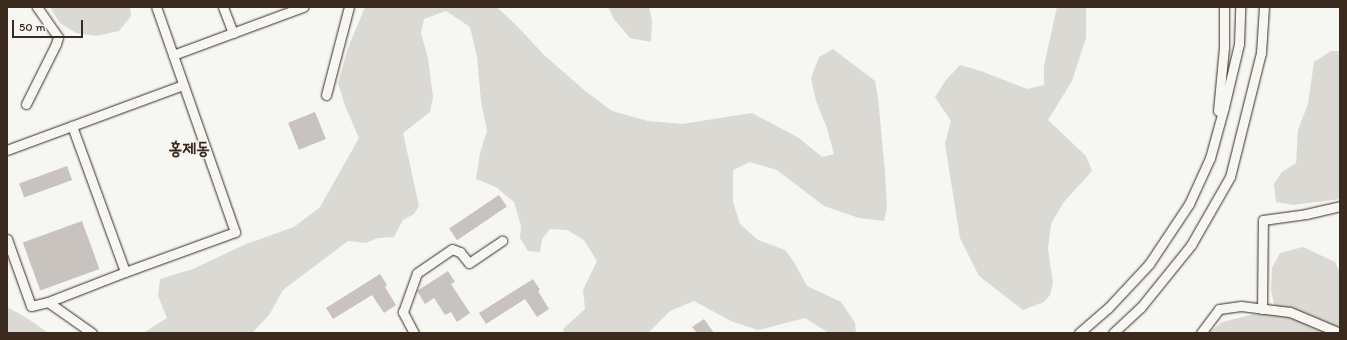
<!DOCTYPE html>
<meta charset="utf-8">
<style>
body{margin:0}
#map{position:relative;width:1347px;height:340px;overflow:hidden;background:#f6f6f2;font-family:Itim,"Poor Story",sans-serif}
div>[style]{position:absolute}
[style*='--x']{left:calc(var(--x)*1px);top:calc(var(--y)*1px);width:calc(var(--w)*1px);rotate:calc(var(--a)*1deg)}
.green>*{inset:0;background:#dad9d3}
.building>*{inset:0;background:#c8c3be;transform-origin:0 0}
.roads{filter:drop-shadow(0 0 1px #3b2a1e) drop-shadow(0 0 1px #3b2a1e)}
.minor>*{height:9px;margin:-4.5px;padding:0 4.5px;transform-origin:4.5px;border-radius:4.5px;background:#f6f6f2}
span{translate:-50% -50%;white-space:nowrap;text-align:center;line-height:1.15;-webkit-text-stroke:3px #f6f6f2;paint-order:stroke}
.quarter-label{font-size:17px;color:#3b2a1e;font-weight:700}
.frame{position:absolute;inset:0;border:8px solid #3b2a1e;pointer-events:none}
.scale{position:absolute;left:12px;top:20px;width:71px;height:18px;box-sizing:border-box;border:2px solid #3b2a1e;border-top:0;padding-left:5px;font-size:12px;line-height:14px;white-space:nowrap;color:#3b2a1e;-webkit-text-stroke:3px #f6f6f2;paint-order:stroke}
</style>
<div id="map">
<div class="green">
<div style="clip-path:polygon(50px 7px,130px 7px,131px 16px,119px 31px,97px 36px,76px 33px,60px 23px)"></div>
<div style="clip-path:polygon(365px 7px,497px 7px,518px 27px,543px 54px,584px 90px,612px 111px,648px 121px,682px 124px,752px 113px,799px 138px,822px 157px,834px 154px,827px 128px,816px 101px,811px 78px,819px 57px,833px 49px,875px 81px,878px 98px,885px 172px,887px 207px,884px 221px,859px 218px,824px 206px,777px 170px,750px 162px,733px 170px,733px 202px,740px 224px,758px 240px,785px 250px,794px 262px,807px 286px,841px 302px,855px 323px,856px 333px,829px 333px,805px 318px,758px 330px,731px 321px,694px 301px,670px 311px,648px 333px,565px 333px,563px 329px,585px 309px,583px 290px,597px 261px,584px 240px,567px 230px,550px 229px,542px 239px,540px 252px,528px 251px,520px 238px,521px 226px,514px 202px,496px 187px,476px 179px,480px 153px,487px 131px,481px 101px,477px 57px,470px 27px,446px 11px,424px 19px,421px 33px,428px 58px,433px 97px,430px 112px,403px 133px,419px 206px,414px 214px,403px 220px,394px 237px,378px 238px,366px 243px,348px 241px,283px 290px,269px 315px,252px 333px,143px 333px,167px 318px,158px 296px,160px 279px,193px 269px,246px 244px,294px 227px,320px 207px,359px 138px,345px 106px,338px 83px,348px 48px)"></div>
<div style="clip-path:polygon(608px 7px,649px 7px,652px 20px,651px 42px,630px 38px,614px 19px)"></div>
<div style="clip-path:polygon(1057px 7px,1086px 7px,1086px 38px,1072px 81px,1048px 120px,1086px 156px,1092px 171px,1063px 203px,1051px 224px,1048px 249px,1053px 283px,1050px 295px,1044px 302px,1023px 310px,979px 276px,960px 238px,945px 144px,951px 121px,935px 97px,946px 80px,960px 65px,981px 71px,1027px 89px,1044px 85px,1044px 66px)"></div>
<div style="clip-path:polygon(1331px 51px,1340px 51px,1340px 199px,1293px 205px,1276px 202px,1274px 184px,1282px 172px,1296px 163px,1298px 130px,1308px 104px,1314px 62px)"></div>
<div style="clip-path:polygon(1303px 247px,1335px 262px,1340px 272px,1340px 333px,1209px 333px,1222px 322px,1275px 309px,1271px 290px,1272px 268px,1280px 253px)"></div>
<div style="clip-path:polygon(7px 307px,27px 318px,47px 332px,7px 333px)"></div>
</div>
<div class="building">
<div style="left:315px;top:112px;width:29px;height:29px;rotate:68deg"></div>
<div style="left:67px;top:166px;width:15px;height:51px;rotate:70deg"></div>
<div style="left:499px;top:195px;width:14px;height:60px;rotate:56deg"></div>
<div style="left:82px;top:221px;width:51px;height:63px;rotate:70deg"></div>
<div style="clip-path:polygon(448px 271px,455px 282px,451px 284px,470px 313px,457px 322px,451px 312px,445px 315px,434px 298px,425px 304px,417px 291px)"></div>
<div style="clip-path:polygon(380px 274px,387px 285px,385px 287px,396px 305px,384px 313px,372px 295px,333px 319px,326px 308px)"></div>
<div style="clip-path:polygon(533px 279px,540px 290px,538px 291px,549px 309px,537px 317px,525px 299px,486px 324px,479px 313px)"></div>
<div style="clip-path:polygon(704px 319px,714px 333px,697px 333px,692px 327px)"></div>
</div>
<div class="roads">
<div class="minor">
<div style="--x:223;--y:7;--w:28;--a:69"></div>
<div style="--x:173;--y:55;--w:139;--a:-20.3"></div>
<div style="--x:326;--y:95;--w:91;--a:-75.4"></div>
<div style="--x:26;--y:104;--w:67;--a:-63.4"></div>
<div style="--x:56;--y:44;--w:7;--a:-74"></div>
<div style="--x:58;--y:37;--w:37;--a:-125"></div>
<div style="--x:1218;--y:111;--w:64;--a:-84.6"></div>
<div style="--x:1224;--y:47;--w:40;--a:-90"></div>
<div style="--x:72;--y:126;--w:155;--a:70"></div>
<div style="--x:7;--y:150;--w:188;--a:-20.3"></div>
<div style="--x:7;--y:239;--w:71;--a:70.3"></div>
<div style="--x:31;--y:306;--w:17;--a:-13"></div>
<div style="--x:48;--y:302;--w:83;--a:-21.3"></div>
<div style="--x:125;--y:272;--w:117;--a:-20"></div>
<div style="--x:235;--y:232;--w:238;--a:-109.3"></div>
<div style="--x:48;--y:302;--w:54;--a:35.2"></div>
<div style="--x:1262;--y:309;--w:89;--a:-89.4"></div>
<div style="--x:1263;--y:220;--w:43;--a:-7.9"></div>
<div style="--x:1306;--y:214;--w:35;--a:-13"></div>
<div style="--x:414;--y:333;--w:24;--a:-118"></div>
<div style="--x:403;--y:312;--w:41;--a:-70.3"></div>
<div style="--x:417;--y:273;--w:42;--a:-34.4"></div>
<div style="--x:452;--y:249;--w:9;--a:21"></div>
<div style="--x:460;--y:252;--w:14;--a:51"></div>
<div style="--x:469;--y:263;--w:40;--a:-34"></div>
<div style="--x:1079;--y:333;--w:38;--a:-41"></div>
<div style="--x:1108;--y:308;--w:60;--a:-47"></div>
<div style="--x:1149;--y:264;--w:72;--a:-56.3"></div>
<div style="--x:1189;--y:204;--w:51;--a:-65.5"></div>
<div style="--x:1210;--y:158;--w:53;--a:-74.6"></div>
<div style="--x:1224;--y:107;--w:65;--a:-76.6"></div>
<div style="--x:1239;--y:44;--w:37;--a:-88"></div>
<div style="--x:1113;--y:333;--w:38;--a:-43"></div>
<div style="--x:1141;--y:307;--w:80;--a:-51.1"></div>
<div style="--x:1191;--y:245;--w:78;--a:-60.2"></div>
<div style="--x:1230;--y:177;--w:128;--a:-76"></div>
<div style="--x:1261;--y:53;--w:46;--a:-86.3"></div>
<div style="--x:1201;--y:333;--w:30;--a:-53"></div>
<div style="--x:1219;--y:309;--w:22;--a:-8"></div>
<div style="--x:1241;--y:306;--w:49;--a:7"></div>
<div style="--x:1290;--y:312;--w:54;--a:22.8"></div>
</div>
</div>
<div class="quarter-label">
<span style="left:189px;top:149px">홍제동</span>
</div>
<div class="frame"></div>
<div class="scale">50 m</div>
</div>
